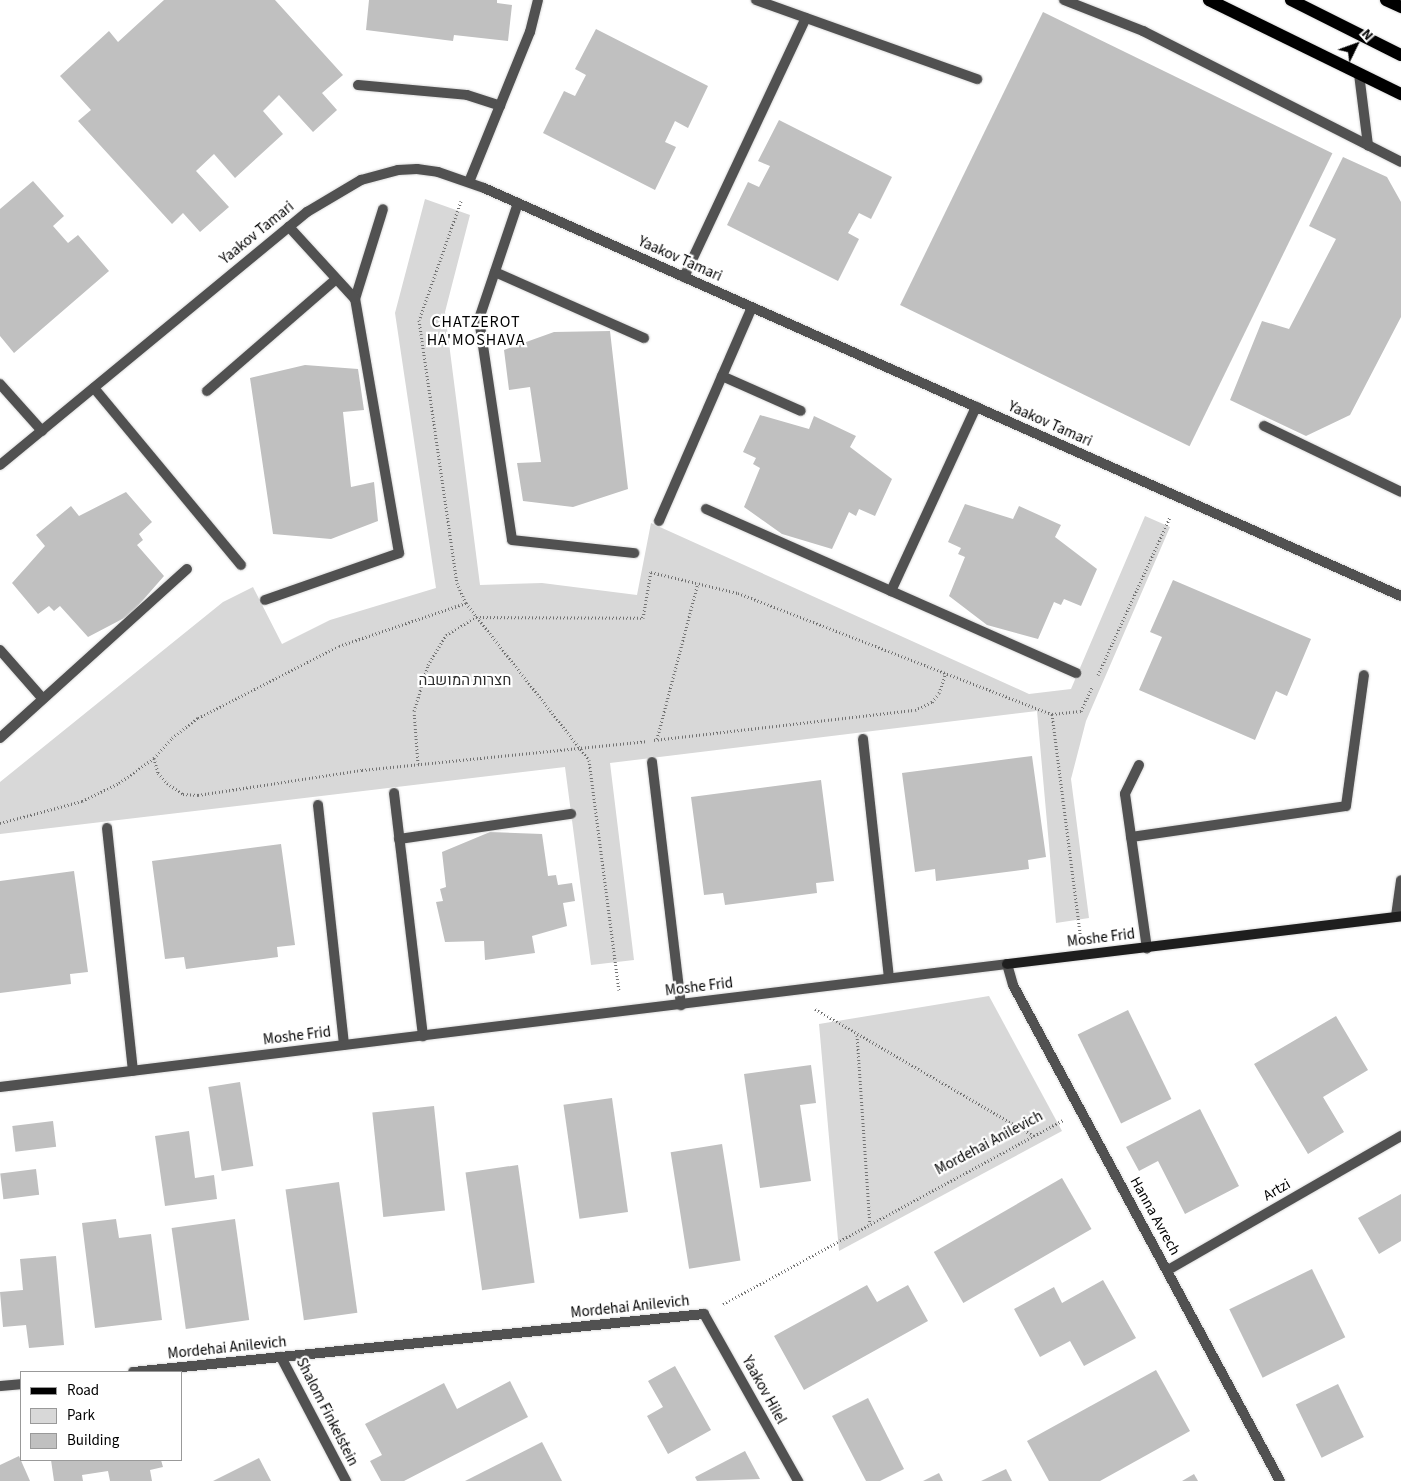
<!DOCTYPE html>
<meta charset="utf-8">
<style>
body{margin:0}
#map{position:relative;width:1401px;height:1481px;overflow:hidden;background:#fff;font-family:"Source Sans 3",Heebo,sans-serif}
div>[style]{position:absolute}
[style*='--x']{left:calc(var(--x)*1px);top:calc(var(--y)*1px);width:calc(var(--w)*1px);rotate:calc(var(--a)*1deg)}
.green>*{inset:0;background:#d8d8d8}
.building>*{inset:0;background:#c0c0c0;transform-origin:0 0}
.path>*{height:3px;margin-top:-1.5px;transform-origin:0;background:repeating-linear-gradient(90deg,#737373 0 1px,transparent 0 3.5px)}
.roads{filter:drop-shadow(0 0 1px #dbdbdb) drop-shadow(0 0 1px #dbdbdb)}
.lane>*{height:10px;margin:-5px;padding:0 5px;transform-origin:5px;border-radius:5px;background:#515151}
.street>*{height:10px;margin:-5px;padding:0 5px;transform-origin:5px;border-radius:5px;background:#515151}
.secondary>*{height:10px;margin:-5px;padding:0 5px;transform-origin:5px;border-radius:5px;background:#1e1e1e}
.primary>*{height:12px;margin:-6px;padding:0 6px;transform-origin:6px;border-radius:6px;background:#000}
span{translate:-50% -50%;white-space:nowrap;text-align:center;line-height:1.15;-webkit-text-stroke:4.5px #fff;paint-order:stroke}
.street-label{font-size:15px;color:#000}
.park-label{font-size:15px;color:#2f2f2f}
.neighbourhood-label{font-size:16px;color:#000;letter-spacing:1px}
.legend{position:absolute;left:20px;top:1371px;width:162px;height:90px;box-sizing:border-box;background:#fff;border:1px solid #999;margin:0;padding:6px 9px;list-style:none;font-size:15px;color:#000}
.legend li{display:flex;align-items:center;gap:10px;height:25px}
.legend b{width:25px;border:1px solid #999}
.north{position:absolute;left:1331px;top:20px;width:50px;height:50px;-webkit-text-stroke:4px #fff;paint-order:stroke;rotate:48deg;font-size:14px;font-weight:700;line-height:20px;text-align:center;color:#000}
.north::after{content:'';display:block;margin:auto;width:18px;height:22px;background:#000;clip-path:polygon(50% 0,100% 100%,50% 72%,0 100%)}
</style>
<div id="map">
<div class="green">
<div style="clip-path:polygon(425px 199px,470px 215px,445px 312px,480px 585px,542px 583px,637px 595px,651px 523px,1029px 694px,1071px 689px,1145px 516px,1170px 527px,1086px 721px,1071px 779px,1089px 918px,1056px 923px,1037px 711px,610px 763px,634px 960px,591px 965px,565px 767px,0 834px,0 782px,223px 602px,253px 587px,282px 644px,330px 620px,436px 588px,395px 313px)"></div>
<div style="clip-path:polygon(989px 996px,1062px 1131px,839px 1251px,819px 1024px)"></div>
</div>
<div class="building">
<div style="clip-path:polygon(164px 0,275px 0,343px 75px,322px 93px,337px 110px,313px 132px,279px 95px,263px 111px,283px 134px,235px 178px,214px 154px,196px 171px,229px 207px,200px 232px,183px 213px,172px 224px,78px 121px,91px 110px,60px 76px,109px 31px,118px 42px)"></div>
<div style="clip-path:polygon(369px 0,497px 0,497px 3px,512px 5px,508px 41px,454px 35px,453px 41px,366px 30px)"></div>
<div style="left:1043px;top:12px;width:322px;height:326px;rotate:26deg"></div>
<div style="clip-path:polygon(596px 29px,708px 86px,688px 128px,675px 121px,665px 142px,676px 147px,655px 190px,543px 133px,564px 91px,575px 96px,586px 75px,575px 69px)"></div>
<div style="clip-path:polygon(779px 120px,892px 177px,871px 219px,859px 213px,848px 233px,859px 239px,838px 281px,727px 225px,748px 182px,759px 187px,770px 166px,758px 161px)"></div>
<div style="clip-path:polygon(1343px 157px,1387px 177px,1401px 202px,1401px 317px,1350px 415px,1306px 436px,1230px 400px,1262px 321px,1289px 329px,1336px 239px,1309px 226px)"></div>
<div style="clip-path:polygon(33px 181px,64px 216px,53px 226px,68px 243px,78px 235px,109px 271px,14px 353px,0 336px,0 209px)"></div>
<div style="clip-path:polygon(610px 331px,628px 489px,573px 507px,523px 501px,517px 463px,541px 462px,530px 387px,509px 390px,504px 350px,554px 332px)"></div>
<div style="clip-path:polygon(305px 365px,358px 369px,364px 410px,343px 412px,351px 487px,374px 482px,378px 521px,331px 539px,273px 534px,250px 378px)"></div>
<div style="clip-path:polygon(760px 415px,809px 429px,814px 416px,856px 436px,850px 447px,892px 479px,875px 516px,859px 509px,856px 516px,849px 512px,832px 549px,782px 534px,744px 507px,760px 468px,753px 464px,756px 458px,743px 452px)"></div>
<div style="clip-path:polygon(126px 492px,152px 522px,139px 534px,143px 540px,137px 545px,164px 576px,130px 615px,88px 637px,60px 606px,54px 611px,49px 606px,38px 614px,12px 583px,45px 546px,36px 535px,71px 506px,79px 516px)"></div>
<div style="clip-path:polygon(965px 504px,1013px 519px,1019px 506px,1061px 525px,1055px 537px,1097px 569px,1081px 606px,1064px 599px,1061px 605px,1054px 602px,1038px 639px,987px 625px,949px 596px,965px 557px,958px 554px,961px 548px,948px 542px)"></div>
<div style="clip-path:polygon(1173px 580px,1311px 639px,1287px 696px,1276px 691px,1255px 740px,1139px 690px,1162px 637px,1150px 632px)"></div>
<div style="clip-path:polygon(1032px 756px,1046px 857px,1028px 860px,1029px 869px,936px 881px,935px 869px,915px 872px,902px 773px)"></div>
<div style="clip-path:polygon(821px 780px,834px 881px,816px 883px,817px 893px,725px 905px,723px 893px,704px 895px,691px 797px)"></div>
<div style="clip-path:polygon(490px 832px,542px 834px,548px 876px,556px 875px,558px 885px,572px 883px,575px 901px,563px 903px,567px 926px,532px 936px,535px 953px,485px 960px,484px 941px,445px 942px,436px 902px,443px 901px,440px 889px,446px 887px,442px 852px)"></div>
<div style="clip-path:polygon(281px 844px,295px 945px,277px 947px,278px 957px,186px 969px,184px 957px,165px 959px,152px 861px)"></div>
<div style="clip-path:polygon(74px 871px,88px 972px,70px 974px,71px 984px,0 993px,0 881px)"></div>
<div style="left:1128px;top:1010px;width:99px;height:56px;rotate:64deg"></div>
<div style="clip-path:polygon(1336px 1016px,1368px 1070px,1323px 1097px,1344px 1132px,1308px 1154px,1254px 1064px)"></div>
<div style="clip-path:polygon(811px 1065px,816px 1103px,800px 1105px,811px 1181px,760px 1188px,744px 1074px)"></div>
<div style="left:240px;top:1082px;width:85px;height:32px;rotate:81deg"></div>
<div style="left:612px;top:1098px;width:115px;height:49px;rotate:82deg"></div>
<div style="left:434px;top:1106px;width:105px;height:62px;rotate:84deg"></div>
<div style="clip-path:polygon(1200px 1109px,1239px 1186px,1185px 1214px,1158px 1161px,1139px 1171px,1126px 1147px)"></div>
<div style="left:53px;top:1121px;width:26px;height:41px;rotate:83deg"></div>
<div style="clip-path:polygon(189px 1131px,195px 1178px,214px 1175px,217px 1199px,165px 1206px,155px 1136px)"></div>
<div style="left:722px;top:1144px;width:118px;height:52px;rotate:81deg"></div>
<div style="left:518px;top:1165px;width:119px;height:53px;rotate:82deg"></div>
<div style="left:36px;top:1169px;width:26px;height:36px;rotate:83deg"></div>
<div style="left:1062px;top:1178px;width:59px;height:148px;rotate:60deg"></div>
<div style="left:339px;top:1182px;width:132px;height:54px;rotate:82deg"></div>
<div style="clip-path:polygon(1401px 1194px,1401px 1241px,1379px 1254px,1358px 1218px)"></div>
<div style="clip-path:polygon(116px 1219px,119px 1238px,151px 1234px,162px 1320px,95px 1328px,82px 1223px)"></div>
<div style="left:235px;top:1219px;width:102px;height:64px;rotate:82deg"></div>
<div style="clip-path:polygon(56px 1256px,64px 1345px,29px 1348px,26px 1325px,3px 1327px,0 1292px,23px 1290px,20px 1259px)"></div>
<div style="left:1312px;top:1269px;width:76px;height:92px;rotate:64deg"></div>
<div style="clip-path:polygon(1103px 1280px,1136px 1338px,1084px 1366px,1070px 1341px,1040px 1357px,1014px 1309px,1054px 1287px,1062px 1303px)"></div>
<div style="clip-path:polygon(867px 1285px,877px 1302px,908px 1285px,928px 1321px,804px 1390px,774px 1336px)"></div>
<div style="clip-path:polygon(675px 1366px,711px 1430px,668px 1454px,647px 1416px,663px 1407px,648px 1381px)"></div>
<div style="clip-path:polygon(1156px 1370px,1190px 1431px,1100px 1481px,1049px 1481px,1027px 1441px)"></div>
<div style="clip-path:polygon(510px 1381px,528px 1417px,404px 1481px,381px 1481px,370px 1461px,382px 1455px,365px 1424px,444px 1383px,457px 1409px)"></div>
<div style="left:1338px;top:1384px;width:59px;height:47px;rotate:64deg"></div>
<div style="clip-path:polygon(868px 1398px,904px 1469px,880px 1481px,866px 1481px,832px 1416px)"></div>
<div style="clip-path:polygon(542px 1442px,562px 1481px,465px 1481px)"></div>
<div style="clip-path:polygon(745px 1451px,760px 1479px,697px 1481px,695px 1477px)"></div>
<div style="clip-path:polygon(19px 1456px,30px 1481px,0 1481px,0 1465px)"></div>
<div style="clip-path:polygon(259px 1458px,271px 1481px,213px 1481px)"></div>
<div style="clip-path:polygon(51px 1460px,161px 1460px,163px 1467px,150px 1470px,152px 1481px,110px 1481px,108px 1471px,82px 1475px,83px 1481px,54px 1481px)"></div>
<div style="clip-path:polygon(1006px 1469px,1012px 1481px,981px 1481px)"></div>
<div style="clip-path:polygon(939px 1473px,943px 1481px,923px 1481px)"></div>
<div style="clip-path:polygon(1194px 1474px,1198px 1481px,1182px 1481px)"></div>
</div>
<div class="path">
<div style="--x:461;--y:201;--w:126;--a:109.4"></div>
<div style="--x:419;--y:320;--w:266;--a:81.8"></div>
<div style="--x:457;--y:583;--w:22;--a:66"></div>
<div style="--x:466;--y:603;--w:199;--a:51.9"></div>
<div style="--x:589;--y:760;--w:232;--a:82.6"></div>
<div style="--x:651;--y:572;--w:89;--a:13.6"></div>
<div style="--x:738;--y:593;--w:337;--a:21.1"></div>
<div style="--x:1052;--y:714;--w:29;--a:-6"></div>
<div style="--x:1081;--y:711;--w:26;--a:-65"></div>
<div style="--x:1098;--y:675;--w:174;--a:-65.5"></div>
<div style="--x:1052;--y:714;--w:222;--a:82.7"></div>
<div style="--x:657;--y:739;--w:161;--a:-75.3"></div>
<div style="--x:654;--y:740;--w:263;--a:-6.6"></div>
<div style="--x:915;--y:710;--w:19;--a:-25"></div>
<div style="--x:932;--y:702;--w:11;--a:-52"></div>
<div style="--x:939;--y:693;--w:21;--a:-71"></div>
<div style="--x:154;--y:758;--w:16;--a:75"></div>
<div style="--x:158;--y:773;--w:13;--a:48"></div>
<div style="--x:167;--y:783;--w:19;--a:35"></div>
<div style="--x:183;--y:794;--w:15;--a:4"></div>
<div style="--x:198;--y:795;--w:166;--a:-8.7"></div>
<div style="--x:362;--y:770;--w:285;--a:-5.8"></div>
<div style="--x:418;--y:764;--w:53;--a:-94.3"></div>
<div style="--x:414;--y:711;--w:48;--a:-73.1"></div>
<div style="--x:428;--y:665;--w:35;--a:-59"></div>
<div style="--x:446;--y:635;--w:35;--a:-31"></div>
<div style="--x:476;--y:617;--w:167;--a:0.3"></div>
<div style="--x:643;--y:618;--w:48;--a:-80.3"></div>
<div style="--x:0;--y:823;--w:85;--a:-15"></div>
<div style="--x:82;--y:801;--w:41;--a:-25.9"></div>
<div style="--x:119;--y:783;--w:43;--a:-35.5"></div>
<div style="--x:154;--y:758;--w:27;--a:-48"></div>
<div style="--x:172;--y:738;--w:33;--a:-38"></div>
<div style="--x:198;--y:718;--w:158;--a:-27.1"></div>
<div style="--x:339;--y:646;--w:134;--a:-18.7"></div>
<div style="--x:815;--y:1009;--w:253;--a:30.1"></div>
<div style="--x:857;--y:1035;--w:189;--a:86.1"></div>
<div style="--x:723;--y:1304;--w:387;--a:-28.4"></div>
</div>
<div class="roads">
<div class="lane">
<div style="--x:756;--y:0;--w:235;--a:19.7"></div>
<div style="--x:1064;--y:0;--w:85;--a:21.4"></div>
<div style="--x:1143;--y:31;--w:289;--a:26.9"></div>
<div style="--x:1359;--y:74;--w:72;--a:82.8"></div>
<div style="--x:358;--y:85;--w:109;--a:5.2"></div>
<div style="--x:467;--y:95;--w:35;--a:18"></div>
<div style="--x:469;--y:182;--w:162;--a:-67.9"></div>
<div style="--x:530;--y:32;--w:33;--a:-76"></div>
<div style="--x:518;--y:203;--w:122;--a:108.6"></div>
<div style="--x:479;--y:319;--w:223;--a:81.5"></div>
<div style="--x:512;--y:540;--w:123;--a:6.1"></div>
<div style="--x:495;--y:272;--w:163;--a:23.9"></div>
<div style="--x:684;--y:277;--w:286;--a:-64.8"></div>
<div style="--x:355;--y:299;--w:94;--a:-72.7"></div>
<div style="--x:722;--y:376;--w:86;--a:23.9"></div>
<div style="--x:0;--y:384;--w:63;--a:48.2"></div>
<div style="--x:94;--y:388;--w:230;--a:50.3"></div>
<div style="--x:207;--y:391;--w:169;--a:-40.9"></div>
<div style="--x:1264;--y:426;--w:152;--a:25.7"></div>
<div style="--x:706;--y:509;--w:405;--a:23.9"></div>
<div style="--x:659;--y:521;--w:233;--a:-66.5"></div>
<div style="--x:891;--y:591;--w:203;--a:-65.2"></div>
<div style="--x:265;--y:600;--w:142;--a:-19.3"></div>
<div style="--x:399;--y:553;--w:258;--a:-99.8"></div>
<div style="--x:355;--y:299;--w:98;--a:-132.5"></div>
<div style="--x:0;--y:650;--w:65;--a:48.7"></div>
<div style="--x:0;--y:738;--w:252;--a:-42.1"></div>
<div style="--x:863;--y:739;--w:239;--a:83.8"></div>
<div style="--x:652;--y:762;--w:245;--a:83.2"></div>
<div style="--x:1139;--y:765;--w:32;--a:116"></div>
<div style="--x:1125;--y:794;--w:156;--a:81.9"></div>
<div style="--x:394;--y:793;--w:245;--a:83.2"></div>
<div style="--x:318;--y:805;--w:241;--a:83.8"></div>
<div style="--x:107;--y:828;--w:244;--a:83.9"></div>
<div style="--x:1131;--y:837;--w:217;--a:-8.2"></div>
<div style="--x:1346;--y:806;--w:132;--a:-82.2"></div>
<div style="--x:399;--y:839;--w:174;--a:-8.3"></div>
<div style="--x:1396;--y:916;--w:36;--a:-82"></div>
</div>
<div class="street">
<div style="--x:0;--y:465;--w:398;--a:-39.5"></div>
<div style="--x:307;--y:212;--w:63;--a:-30.7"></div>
<div style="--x:361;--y:180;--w:38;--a:-15"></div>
<div style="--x:398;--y:170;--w:19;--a:-3"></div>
<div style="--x:417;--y:169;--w:21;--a:8"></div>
<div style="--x:438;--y:172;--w:49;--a:19.2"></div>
<div style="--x:484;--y:188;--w:1004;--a:23.99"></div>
<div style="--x:0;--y:1087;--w:1014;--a:-6.96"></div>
<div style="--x:1007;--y:964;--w:22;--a:74"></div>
<div style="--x:1013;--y:985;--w:563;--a:61.71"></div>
<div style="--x:1168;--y:1270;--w:269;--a:-29.9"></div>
<div style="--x:281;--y:1357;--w:140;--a:62.3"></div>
<div style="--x:133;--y:1372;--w:574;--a:-5.8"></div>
<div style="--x:704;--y:1314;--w:192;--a:60.6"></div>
<div style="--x:0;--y:1386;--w:21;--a:-5"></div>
</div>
<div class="secondary">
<div style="--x:1007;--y:964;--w:397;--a:-6.9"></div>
</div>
<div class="primary">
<div style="--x:1209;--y:0;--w:214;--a:26.1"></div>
<div style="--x:1291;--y:0;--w:123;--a:26.6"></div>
<div style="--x:1386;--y:0;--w:17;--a:25"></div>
</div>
</div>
<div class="street-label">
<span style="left:257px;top:233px;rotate:-39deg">Yaakov Tamari</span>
<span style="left:680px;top:259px;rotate:24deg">Yaakov Tamari</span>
<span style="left:1050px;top:424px;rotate:24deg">Yaakov Tamari</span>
<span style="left:1101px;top:938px;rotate:-7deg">Moshe Frid</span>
<span style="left:699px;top:987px;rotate:-7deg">Moshe Frid</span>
<span style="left:297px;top:1036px;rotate:-7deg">Moshe Frid</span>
<span style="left:989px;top:1143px;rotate:-28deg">Mordehai Anilevich</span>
<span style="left:1277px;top:1190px;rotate:-30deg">Artzi</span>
<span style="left:1155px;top:1216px;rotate:61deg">Hanna Avrech</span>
<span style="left:630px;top:1307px;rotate:-6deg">Mordehai Anilevich</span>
<span style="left:227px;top:1348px;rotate:-6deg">Mordehai Anilevich</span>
<span style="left:764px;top:1390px;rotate:61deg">Yaakov Hilel</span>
<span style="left:327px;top:1412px;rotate:63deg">Shalom Finkelstein</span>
</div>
<div class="park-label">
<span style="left:465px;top:681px">חצרות המושבה</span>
</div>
<div class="neighbourhood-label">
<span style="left:476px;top:331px">CHATZEROT<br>HA'MOSHAVA</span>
</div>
<ul class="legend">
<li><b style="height:6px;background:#000"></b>Road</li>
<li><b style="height:14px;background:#d8d8d8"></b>Park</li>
<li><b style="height:14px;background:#c0c0c0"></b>Building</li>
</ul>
<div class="north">N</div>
</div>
